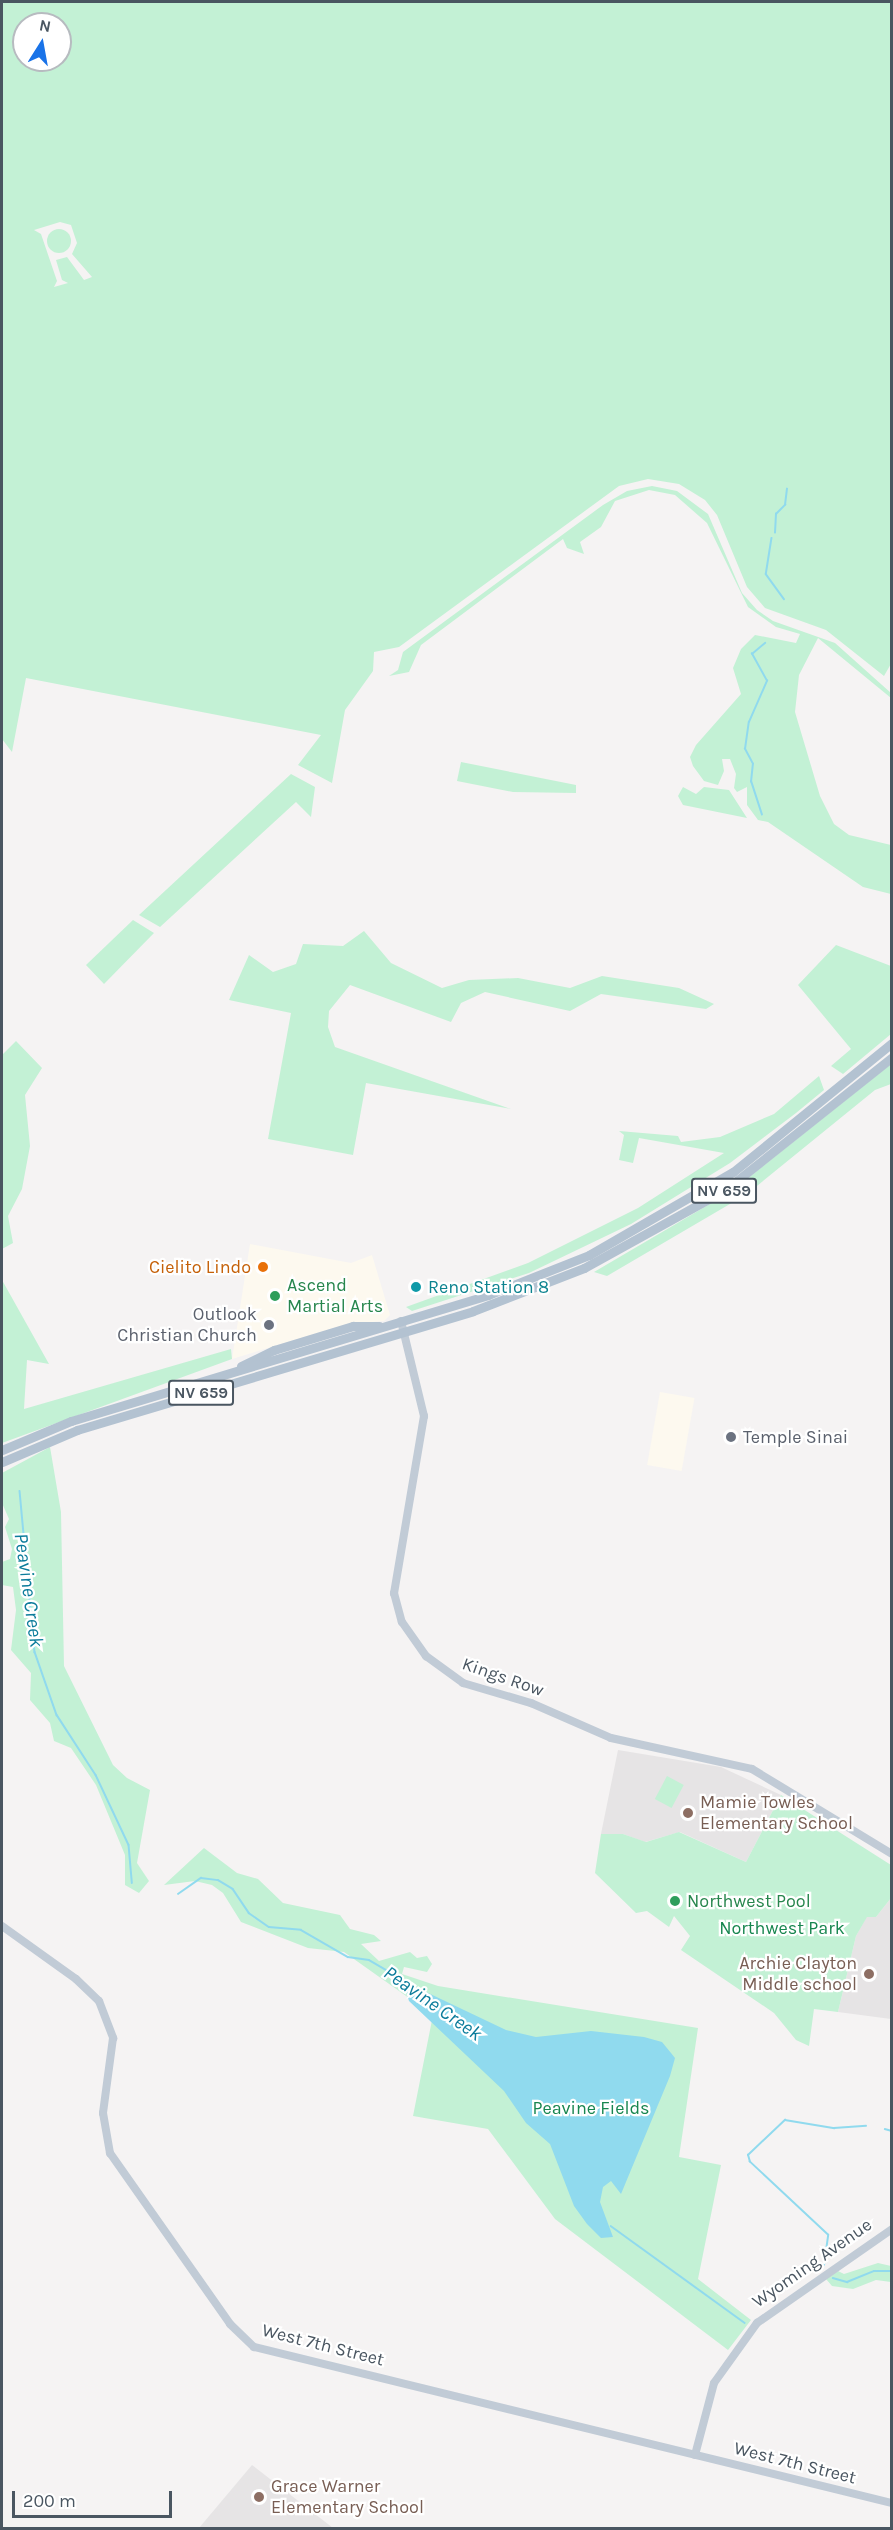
<!DOCTYPE html>
<style>
body{margin:0}
#map{position:relative;width:893px;height:2530px;overflow:hidden;background:#f5f3f3;font-family:Karla,sans-serif}
div>[style]{position:absolute}
[style*='--x']{left:calc(var(--x)*1px);top:calc(var(--y)*1px);width:calc(var(--w)*1px);rotate:calc(var(--a)*1deg)}
.commercial>*{inset:0;background:#fdf9ef;transform-origin:0 0}
.education>*{inset:0;background:#e6e4e5}
.green>*{inset:0;background:#c3f1d5;transform-origin:0 0}
.round{border-radius:50%}
.water>*{inset:0;background:#90daee}
.stream>*{height:1.5px;margin:-0.75px;padding:0 0.75px;transform-origin:0.75px;border-radius:0.75px;background:#90daee}
.secondary>*{height:8px;margin:-4px;padding:0 4px;transform-origin:4px;border-radius:4px;background:#c1cbd6}
.primary>*{height:9px;margin:-4.5px;padding:0 4.5px;transform-origin:4.5px;border-radius:4.5px;background:#b3c2d1}
.dots>*{width:16px;height:16px;translate:-50% -50%;box-sizing:border-box;border:3px solid #fff;border-radius:50%}
span{translate:-50% -50%;white-space:nowrap;text-align:center;line-height:1.15;-webkit-text-stroke:4.5px #fff;paint-order:stroke}
.shield-label span{padding:2px 4px;background:#fff;border:2px solid;border-radius:4px;-webkit-text-stroke-width:0}
.shield-label{font-size:16px;color:#4a5661;font-weight:700}
.food-label{font-size:18px;color:#c56008}
.right{translate:-100% -50%;text-align:right}
.leisure-label{font-size:18px;color:#27864d}
.left{translate:0 -50%;text-align:left}
.culture-label{font-size:18px;color:#0d838f}
.worship-label{font-size:18px;color:#5b616d}
.street-label{font-size:18px;color:#4a5661}
.education-label{font-size:18px;color:#785e54}
.park-label{font-size:18px;color:#17864f}
.water-label{font-size:20px;color:#0c7c9b;font-style:italic}
.frame{position:absolute;inset:0;border:3px solid #4a5661;pointer-events:none}
.north{position:absolute;left:12px;top:12px;width:60px;height:60px;box-sizing:border-box;background:#fff;border:2px solid #b7bbc0;border-radius:50%;rotate:11deg;font-size:16px;font-weight:700;line-height:24px;text-align:center;color:#4a5661}
.north::after{content:'';display:block;margin:auto;width:21px;height:27px;background:#1a73e8;clip-path:polygon(50% 0,100% 100%,50% 72%,0 100%)}
.scale{position:absolute;left:12px;top:2491px;width:160px;height:27px;box-sizing:border-box;border:3px solid #4a5661;border-top:0;padding-left:8px;font-size:18px;line-height:21px;white-space:nowrap;color:#4a5661;-webkit-text-stroke:4px #fff;paint-order:stroke}
</style>
<div id="map">
<div class="commercial">
<div style="clip-path:polygon(250px 1244px,351px 1263px,372px 1255px,390px 1315px,384px 1321px,347px 1324px,232px 1359px)"></div>
<div style="left:660px;top:1392px;width:35px;height:74px;rotate:10deg"></div>
</div>
<div class="education">
<div style="clip-path:polygon(618px 1750px,721px 1767px,781px 1795px,746px 1862px,680px 1832px,645px 1842px,623px 1834px,601px 1834px)"></div>
<div style="clip-path:polygon(891px 1898px,891px 2019px,838px 2012px,856px 1936px,867px 1916px,876px 1917px)"></div>
<div style="clip-path:polygon(252px 2465px,333px 2528px,199px 2528px)"></div>
</div>
<div class="green">
<div style="clip-path:polygon(evenodd,2px 2px,891px 2px,892px 662px,884px 676px,826px 630px,765px 608px,747px 587px,717px 515px,705px 500px,679px 484px,648px 479px,619px 486px,399px 647px,374px 652px,373px 671px,345px 710px,332px 783px,298px 765px,321px 735px,26px 678px,12px 752px,2px 739px,2px 2px,24px 24px,60px 24px,60px 60px,24px 60px,24px 24px,2px 2px,60px 222px,71px 225px,77px 243px,72px 254px,92px 277px,84px 280px,67px 257px,56px 260px,62px 280px,68px 283px,54px 287px,57px 281px,41px 234px,34px 230px,60px 222px)"></div>
<div class="round" style="left:47px;top:229px;width:24px;height:24px"></div>
<div style="clip-path:polygon(652px 486px,677px 491px,708px 514px,742px 593px,757px 610px,773px 621px,835px 643px,891px 693px,891px 698px,818px 638px,799px 675px,795px 712px,820px 796px,834px 824px,849px 835px,891px 845px,891px 894px,863px 887px,768px 822px,758px 820px,747px 805px,747px 787px,737px 792px,734px 788px,736px 774px,730px 759px,722px 759px,724px 771px,718px 785px,704px 781px,693px 766px,690px 757px,696px 745px,741px 694px,733px 668px,741px 649px,755px 635px,796px 643px,800px 634px,776px 627px,748px 607px,707px 523px,675px 495px,649px 490px,615px 501px,601px 527px,580px 542px,584px 554px,567px 548px,563px 539px,421px 645px,409px 672px,389px 676px,398px 670px,403px 652px,603px 505px,627px 491px)"></div>
<div style="clip-path:polygon(461px 762px,576px 785px,576px 793px,513px 792px,457px 781px)"></div>
<div style="clip-path:polygon(291px 774px,315px 787px,311px 817px,296px 802px,160px 927px,139px 915px)"></div>
<div style="clip-path:polygon(683px 787px,696px 794px,704px 787px,729px 790px,747px 818px,683px 805px,678px 796px)"></div>
<div style="clip-path:polygon(133px 920px,154px 933px,104px 984px,86px 965px)"></div>
<div style="clip-path:polygon(364px 931px,391px 963px,442px 988px,469px 980px,518px 978px,570px 988px,602px 976px,679px 988px,714px 1004px,706px 1009px,601px 994px,570px 1011px,485px 992px,461px 1003px,451px 1022px,350px 985px,329px 1011px,328px 1027px,335px 1047px,511px 1109px,366px 1083px,353px 1155px,268px 1139px,291px 1013px,229px 1000px,249px 955px,273px 972px,296px 964px,303px 944px,343px 946px)"></div>
<div style="clip-path:polygon(836px 945px,891px 966px,891px 1034px,843px 1074px,831px 1066px,851px 1049px,798px 985px)"></div>
<div style="clip-path:polygon(16px 1041px,42px 1068px,25px 1095px,30px 1146px,22px 1189px,8px 1216px,13px 1243px,2px 1249px,2px 1055px)"></div>
<div style="clip-path:polygon(891px 1064px,891px 1084px,875px 1090px,747px 1194px,607px 1276px,594px 1272px,732px 1191px)"></div>
<div style="clip-path:polygon(819px 1076px,824px 1090px,796px 1113px,730px 1163px,631px 1224px,529px 1273px,412px 1311px,406px 1307px,528px 1263px,638px 1208px,724px 1153px,639px 1138px,633px 1163px,619px 1160px,624px 1135px,619px 1131px,678px 1136px,681px 1142px,720px 1137px,774px 1114px)"></div>
<div style="clip-path:polygon(2px 1280px,49px 1364px,27px 1360px,24px 1409px,231px 1349px,232px 1359px,2px 1443px)"></div>
<div style="clip-path:polygon(50px 1447px,61px 1512px,64px 1666px,113px 1765px,127px 1778px,150px 1790px,137px 1863px,149px 1881px,139px 1893px,125px 1885px,125px 1855px,96px 1785px,71px 1748px,54px 1741px,50px 1723px,30px 1700px,31px 1673px,11px 1650px,16px 1610px,13px 1587px,2px 1585px,2px 1562px,10px 1559px,12px 1549px,5px 1527px,9px 1519px,2px 1503px,2px 1473px)"></div>
<div style="left:667px;top:1776px;width:19px;height:26px;rotate:28deg"></div>
<div style="clip-path:polygon(781px 1795px,891px 1865px,891px 1898px,876px 1917px,867px 1917px,856px 1936px,838px 2012px,814px 2009px,809px 2046px,796px 2040px,774px 2013px,681px 1950px,690px 1936px,674px 1916px,669px 1927px,647px 1911px,636px 1913px,595px 1873px,601px 1834px,623px 1834px,646px 1842px,679px 1832px,746px 1862px)"></div>
<div style="clip-path:polygon(204px 1848px,237px 1873px,258px 1879px,283px 1903px,340px 1915px,350px 1929px,374px 1935px,381px 1941px,361px 1944px,379px 1961px,410px 1952px,417px 1958px,427px 1956px,432px 1964px,427px 1972px,404px 1967px,402px 1974px,438px 1986px,698px 2028px,679px 2157px,721px 2165px,698px 2279px,751px 2320px,728px 2350px,555px 2219px,488px 2129px,413px 2116px,433px 2015px,344px 1952px,308px 1948px,241px 1922px,223px 1893px,212px 1885px,195px 1881px,164px 1885px)"></div>
<div style="clip-path:polygon(878px 2263px,891px 2266px,891px 2282px,876px 2280px,853px 2289px,832px 2286px,826px 2279px,838px 2271px,844px 2274px)"></div>
</div>
<div class="water">
<div style="clip-path:polygon(403px 1981px,506px 2030px,536px 2037px,591px 2031px,644px 2037px,662px 2042px,671px 2053px,675px 2058px,670px 2076px,621px 2194px,611px 2181px,603px 2187px,600px 2202px,613px 2237px,601px 2238px,587px 2224px,574px 2206px,550px 2144px,526px 2123px,504px 2091px,409px 2001px)"></div>
</div>
<div class="stream">
<div style="--x:775;--y:533;--w:19;--a:-87"></div>
<div style="--x:776;--y:514;--w:13;--a:-45"></div>
<div style="--x:785;--y:505;--w:16;--a:-83"></div>
<div style="--x:772;--y:538;--w:36;--a:99"></div>
<div style="--x:766;--y:574;--w:31;--a:54"></div>
<div style="--x:762;--y:815;--w:35;--a:-108"></div>
<div style="--x:751;--y:782;--w:18;--a:-84"></div>
<div style="--x:753;--y:764;--w:17;--a:-118"></div>
<div style="--x:745;--y:749;--w:27;--a:-82"></div>
<div style="--x:749;--y:722;--w:45;--a:-66.3"></div>
<div style="--x:767;--y:681;--w:31;--a:-119"></div>
<div style="--x:752;--y:654;--w:17;--a:-40"></div>
<div style="--x:20;--y:1491;--w:162;--a:84.7"></div>
<div style="--x:35;--y:1652;--w:67;--a:70.8"></div>
<div style="--x:57;--y:1715;--w:72;--a:57"></div>
<div style="--x:96;--y:1775;--w:77;--a:64.8"></div>
<div style="--x:129;--y:1845;--w:38;--a:85"></div>
<div style="--x:178;--y:1894;--w:28;--a:-35"></div>
<div style="--x:201;--y:1878;--w:17;--a:7"></div>
<div style="--x:218;--y:1880;--w:17;--a:31"></div>
<div style="--x:233;--y:1889;--w:29;--a:56"></div>
<div style="--x:249;--y:1913;--w:24;--a:35"></div>
<div style="--x:269;--y:1927;--w:32;--a:5"></div>
<div style="--x:301;--y:1930;--w:54;--a:29.9"></div>
<div style="--x:348;--y:1957;--w:21;--a:8"></div>
<div style="--x:369;--y:1960;--w:44;--a:30.1"></div>
<div style="--x:885;--y:2129;--w:7;--a:16"></div>
<div style="--x:611;--y:2226;--w:165;--a:35.9"></div>
<div style="--x:824;--y:2265;--w:30;--a:-82"></div>
<div style="--x:828;--y:2235;--w:107;--a:-136.9"></div>
<div style="--x:750;--y:2162;--w:7;--a:-106"></div>
<div style="--x:748;--y:2155;--w:51;--a:-43.4"></div>
<div style="--x:785;--y:2120;--w:50;--a:9.3"></div>
<div style="--x:834;--y:2128;--w:32;--a:-4"></div>
<div style="--x:833;--y:2278;--w:15;--a:16"></div>
<div style="--x:847;--y:2282;--w:29;--a:-22"></div>
<div style="--x:874;--y:2271;--w:18;--a:0"></div>
</div>
<div class="secondary">
<div style="--x:401;--y:1321;--w:98;--a:76.4"></div>
<div style="--x:424;--y:1416;--w:180;--a:99.6"></div>
<div style="--x:394;--y:1593;--w:30;--a:75"></div>
<div style="--x:402;--y:1622;--w:42;--a:54.8"></div>
<div style="--x:426;--y:1656;--w:46;--a:36.1"></div>
<div style="--x:463;--y:1683;--w:71;--a:16.4"></div>
<div style="--x:531;--y:1703;--w:87;--a:23.6"></div>
<div style="--x:611;--y:1738;--w:144;--a:12.4"></div>
<div style="--x:752;--y:1769;--w:164;--a:31.3"></div>
<div style="--x:2;--y:1926;--w:91;--a:35.6"></div>
<div style="--x:76;--y:1979;--w:32;--a:44"></div>
<div style="--x:99;--y:2001;--w:40;--a:69"></div>
<div style="--x:113;--y:2038;--w:76;--a:97.6"></div>
<div style="--x:103;--y:2113;--w:41;--a:80.1"></div>
<div style="--x:110;--y:2153;--w:209;--a:54.9"></div>
<div style="--x:230;--y:2324;--w:33;--a:44"></div>
<div style="--x:254;--y:2347;--w:657;--a:13.74"></div>
<div style="--x:695;--y:2455;--w:74;--a:-75.2"></div>
<div style="--x:714;--y:2383;--w:74;--a:-54.4"></div>
<div style="--x:757;--y:2323;--w:165;--a:-34.8"></div>
</div>
<div class="primary">
<div style="--x:241;--y:1366;--w:37;--a:-26"></div>
<div style="--x:274;--y:1350;--w:83;--a:-16.9"></div>
<div style="--x:353;--y:1326;--w:26;--a:0"></div>
<div style="--x:2;--y:1450;--w:75;--a:-22.8"></div>
<div style="--x:71;--y:1421;--w:436;--a:-16.8"></div>
<div style="--x:488;--y:1295;--w:109;--a:-21.6"></div>
<div style="--x:589;--y:1255;--w:166;--a:-30"></div>
<div style="--x:733;--y:1172;--w:205;--a:-39.1"></div>
<div style="--x:2;--y:1462;--w:82;--a:-23.1"></div>
<div style="--x:77;--y:1430;--w:413;--a:-16.7"></div>
<div style="--x:473;--y:1311;--w:119;--a:-21.2"></div>
<div style="--x:584;--y:1268;--w:161;--a:-29"></div>
<div style="--x:725;--y:1190;--w:213;--a:-38.5"></div>
</div>
<div class="dots">
<div style="left:263px;top:1267px;background:#e8710a"></div>
<div style="left:416px;top:1287px;background:#0f9aa8"></div>
<div style="left:275px;top:1296px;background:#2e9e5b"></div>
<div style="left:269px;top:1325px;background:#6b7280"></div>
<div style="left:731px;top:1437px;background:#6b7280"></div>
<div style="left:688px;top:1813px;background:#8d6e63"></div>
<div style="left:675px;top:1901px;background:#2e9e5b"></div>
<div style="left:869px;top:1974px;background:#8d6e63"></div>
<div style="left:259px;top:2497px;background:#8d6e63"></div>
</div>
<div class="shield-label">
<span style="left:724px;top:1191px">NV 659</span>
<span style="left:201px;top:1393px">NV 659</span>
</div>
<div class="food-label">
<span class="right" style="left:251px;top:1267px">Cielito Lindo</span>
</div>
<div class="leisure-label">
<span class="left" style="left:287px;top:1296px">Ascend<br>Martial Arts</span>
<span class="left" style="left:687px;top:1901px">Northwest Pool</span>
</div>
<div class="culture-label">
<span class="left" style="left:428px;top:1287px">Reno Station 8</span>
</div>
<div class="worship-label">
<span class="right" style="left:257px;top:1325px">Outlook<br>Christian Church</span>
<span class="left" style="left:743px;top:1437px">Temple Sinai</span>
</div>
<div class="street-label">
<span style="left:503px;top:1677px;rotate:19deg">Kings Row</span>
<span style="left:812px;top:2263px;rotate:-35deg">Wyoming Avenue</span>
<span style="left:323px;top:2345px;rotate:14deg">West 7th Street</span>
<span style="left:795px;top:2463px;rotate:14deg">West 7th Street</span>
</div>
<div class="education-label">
<span class="left" style="left:700px;top:1813px">Mamie Towles<br>Elementary School</span>
<span class="right" style="left:857px;top:1974px">Archie Clayton<br>Middle school</span>
<span class="left" style="left:271px;top:2497px">Grace Warner<br>Elementary School</span>
</div>
<div class="park-label">
<span style="left:782px;top:1928px">Northwest Park</span>
<span style="left:591px;top:2108px">Peavine Fields</span>
</div>
<div class="water-label">
<span style="left:29px;top:1590px;rotate:82deg">Peavine Creek</span>
<span style="left:433px;top:2003px;rotate:35deg">Peavine Creek</span>
</div>
<div class="frame"></div>
<div class="north">N</div>
<div class="scale">200 m</div>
</div>
